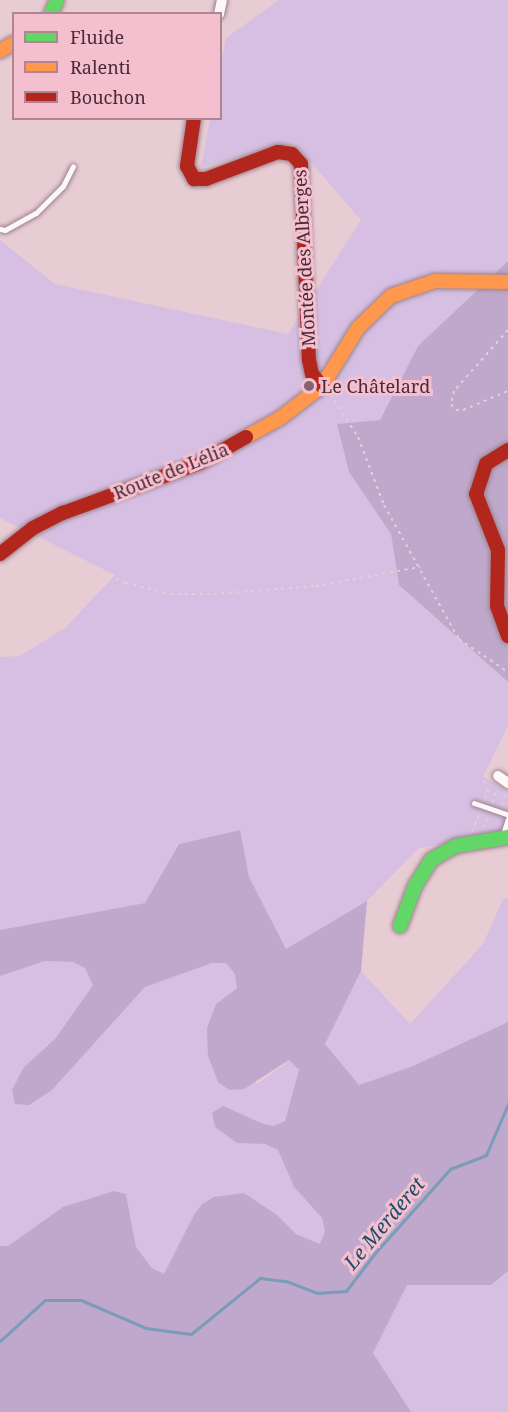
<!DOCTYPE html>
<meta charset="utf-8">
<style>
body{margin:0}
#map{position:relative;width:508px;height:1412px;overflow:hidden;background:#e8ccd4;font-family:"Noto Serif",serif}
div>[style]{position:absolute}
[style*='--x']{left:calc(var(--x)*1px);top:calc(var(--y)*1px);width:calc(var(--w)*1px);rotate:calc(var(--a)*1deg)}
.green>*{inset:0;background:#d6bfe3}
.forest>*{inset:0;background:#bfa8cb}
.stream>*{height:3px;margin:-1.5px;padding:0 1.5px;transform-origin:1.5px;border-radius:1.5px;background:#7b9cb9}
.path>*{height:2px;margin-top:-1px;transform-origin:0;background:repeating-linear-gradient(90deg,#dcd3d6 0 3px,transparent 0 7.5px)}
.roads{filter:drop-shadow(0 0 2px #9d828b) drop-shadow(0 0 2px #9d828b)}
.lane>*{height:5px;margin:-2.5px;padding:0 2.5px;transform-origin:2.5px;border-radius:2.5px;background:#fcf7f9}
.street>*{height:10px;margin:-5px;padding:0 5px;transform-origin:5px;border-radius:5px;background:#fcf7f9}
.fast>*{height:14px;margin:-7px;padding:0 7px;transform-origin:7px;border-radius:7px;background:#63d668}
.slow>*{height:14px;margin:-7px;padding:0 7px;transform-origin:7px;border-radius:7px;background:#ff974d}
.jam>*{height:14px;margin:-7px;padding:0 7px;transform-origin:7px;border-radius:7px;background:#b3261e}
.dots>*{width:16px;height:16px;translate:-50% -50%;box-sizing:border-box;border:3px solid #f4c0d0;border-radius:50%}
span{translate:-50% -50%;white-space:nowrap;text-align:center;line-height:1.15;-webkit-text-stroke:6px #f4c0d0;paint-order:stroke}
.street-label{font-size:18px;color:#4c2a35}
.poi-label{font-size:18px;color:#4c2a35}
.left{translate:0 -50%;text-align:left}
.water-label{font-size:20px;color:#1f4d69;font-style:italic}
.legend{position:absolute;left:12px;top:12px;width:210px;height:108px;box-sizing:border-box;background:#f4c0d0;border:2px solid #b18492;margin:0;padding:8px 10px;list-style:none;font-size:18px;color:#4c2a35}
.legend li{display:flex;align-items:center;gap:12px;height:30px}
.legend b{width:30px;border:2px solid #b18492}
</style>
<div id="map">
<div class="green">
<div style="clip-path:polygon(279px 0,508px 0,508px 261px,418px 346px,380px 420px,338px 424px,349px 472px,391px 534px,399px 585px,508px 682px,508px 725px,483px 777px,508px 791px,508px 833px,419px 848px,367px 901px,286px 949px,249px 877px,240px 830px,179px 844px,145px 903px,0 930px,0 657px,20px 656px,65px 628px,115px 575px,0 518px,0 240px,55px 284px,288px 334px,361px 220px,294px 143px,201px 167px,210px 119px,220px 118px,221px 65px,226px 38px)"></div>
<div style="clip-path:polygon(508px 898px,508px 1022px,413px 1066px,359px 1085px,325px 1044px,361px 971px,410px 1024px,483px 944px,503px 899px)"></div>
<div style="clip-path:polygon(45px 961px,73px 962px,85px 968px,93px 985px,55px 1039px,24px 1067px,52px 1090px,145px 987px,212px 963px,226px 963px,236px 974px,237px 988px,216px 1004px,257px 1084px,290px 1060px,299px 1070px,285px 1121px,273px 1126px,261px 1123px,237px 1143px,265px 1144px,278px 1150px,294px 1187px,322px 1218px,325px 1231px,320px 1244px,296px 1234px,277px 1215px,202px 1204px,164px 1275px,152px 1268px,136px 1247px,126px 1194px,63px 1207px,8px 1246px,0 1246px,0 976px)"></div>
<div style="clip-path:polygon(508px 1271px,508px 1412px,411px 1412px,373px 1353px,407px 1285px,491px 1285px)"></div>
</div>
<div class="forest">
<div style="clip-path:polygon(508px 261px,508px 682px,399px 585px,391px 534px,349px 472px,337px 424px,380px 420px,418px 346px)"></div>
<div style="clip-path:polygon(240px 830px,249px 877px,286px 949px,367px 901px,361px 971px,325px 1044px,359px 1085px,413px 1066px,508px 1022px,508px 1271px,491px 1285px,407px 1285px,373px 1353px,411px 1412px,0 1412px,0 1246px,8px 1246px,63px 1207px,114px 1191px,126px 1194px,136px 1247px,152px 1268px,164px 1274px,194px 1215px,202px 1204px,214px 1197px,244px 1193px,277px 1215px,296px 1234px,320px 1244px,325px 1231px,322px 1218px,294px 1187px,278px 1150px,265px 1144px,237px 1143px,215px 1127px,212px 1113px,223px 1106px,261px 1123px,273px 1126px,285px 1121px,299px 1070px,289px 1060px,244px 1089px,229px 1090px,218px 1082px,208px 1056px,207px 1028px,216px 1004px,237px 988px,235px 974px,226px 963px,212px 963px,145px 987px,52px 1090px,29px 1105px,15px 1104px,12px 1090px,24px 1067px,55px 1039px,93px 985px,85px 968px,73px 962px,45px 961px,0 976px,0 930px,145px 903px,179px 844px)"></div>
</div>
<div class="stream">
<div style="--x:0;--y:1341;--w:61;--a:-42.3"></div>
<div style="--x:45;--y:1300;--w:36;--a:0"></div>
<div style="--x:81;--y:1300;--w:71;--a:23.3"></div>
<div style="--x:146;--y:1328;--w:45;--a:7.6"></div>
<div style="--x:191;--y:1334;--w:89;--a:-39.1"></div>
<div style="--x:260;--y:1278;--w:26;--a:7"></div>
<div style="--x:286;--y:1281;--w:33;--a:21"></div>
<div style="--x:317;--y:1293;--w:29;--a:-4"></div>
<div style="--x:346;--y:1291;--w:48;--a:-52.7"></div>
<div style="--x:375;--y:1253;--w:113;--a:-48.2"></div>
<div style="--x:450;--y:1169;--w:39;--a:-21"></div>
<div style="--x:486;--y:1155;--w:56;--a:-66.7"></div>
</div>
<div class="path">
<div style="--x:508;--y:330;--w:81;--a:131.5"></div>
<div style="--x:454;--y:391;--w:13;--a:103"></div>
<div style="--x:451;--y:404;--w:8;--a:50"></div>
<div style="--x:456;--y:410;--w:7;--a:0"></div>
<div style="--x:463;--y:410;--w:49;--a:-22.9"></div>
<div style="--x:330;--y:394;--w:51;--a:56.9"></div>
<div style="--x:358;--y:437;--w:73;--a:69.1"></div>
<div style="--x:384;--y:505;--w:142;--a:60.9"></div>
<div style="--x:453;--y:629;--w:12;--a:59"></div>
<div style="--x:459;--y:639;--w:59;--a:34"></div>
<div style="--x:34;--y:542;--w:101;--a:24"></div>
<div style="--x:126;--y:583;--w:45;--a:14"></div>
<div style="--x:170;--y:594;--w:44;--a:0"></div>
<div style="--x:214;--y:594;--w:102;--a:-4.5"></div>
<div style="--x:316;--y:586;--w:106;--a:-10.4"></div>
<div style="--x:483;--y:781;--w:8;--a:30"></div>
<div style="--x:485;--y:799;--w:15;--a:-70"></div>
<div style="--x:492;--y:803;--w:15;--a:-70"></div>
<div style="--x:502;--y:805;--w:12;--a:-70"></div>
<div style="--x:484;--y:828;--w:13;--a:-72"></div>
<div style="--x:472;--y:832;--w:22;--a:-68"></div>
</div>
<div class="roads">
<div class="lane">
<div style="--x:0;--y:229;--w:5;--a:11"></div>
<div style="--x:5;--y:230;--w:35;--a:-29"></div>
<div style="--x:36;--y:213;--w:38;--a:-45"></div>
<div style="--x:63;--y:186;--w:22;--a:-63"></div>
<div style="--x:474;--y:803;--w:36;--a:19"></div>
<div style="--x:502;--y:837;--w:19;--a:-72"></div>
</div>
<div class="street">
<div style="--x:219;--y:14;--w:14;--a:-78"></div>
<div style="--x:498;--y:776;--w:12;--a:35"></div>
</div>
<div class="fast">
<div style="--x:51;--y:14;--w:15;--a:-67"></div>
<div style="--x:400;--y:926;--w:43;--a:-69.4"></div>
<div style="--x:415;--y:886;--w:31;--a:-58"></div>
<div style="--x:431;--y:860;--w:28;--a:-30"></div>
<div style="--x:455;--y:846;--w:54;--a:-9.6"></div>
</div>
<div class="slow">
<div style="--x:0;--y:51;--w:16;--a:-30"></div>
<div style="--x:246;--y:437;--w:38;--a:-29"></div>
<div style="--x:279;--y:419;--w:54;--a:-37.5"></div>
<div style="--x:322;--y:386;--w:68;--a:-58.2"></div>
<div style="--x:358;--y:328;--w:46;--a:-44.1"></div>
<div style="--x:391;--y:296;--w:46;--a:-18.8"></div>
<div style="--x:435;--y:281;--w:73;--a:0.8"></div>
</div>
<div class="jam">
<div style="--x:194;--y:118;--w:49;--a:98.3"></div>
<div style="--x:187;--y:166;--w:15;--a:62"></div>
<div style="--x:194;--y:179;--w:12;--a:0"></div>
<div style="--x:206;--y:179;--w:77;--a:-20.6"></div>
<div style="--x:278;--y:152;--w:14;--a:8"></div>
<div style="--x:292;--y:154;--w:13;--a:48"></div>
<div style="--x:301;--y:164;--w:196;--a:87.7"></div>
<div style="--x:309;--y:360;--w:14;--a:78"></div>
<div style="--x:312;--y:374;--w:16;--a:50"></div>
<div style="--x:508;--y:450;--w:26;--a:148"></div>
<div style="--x:486;--y:464;--w:32;--a:108"></div>
<div style="--x:476;--y:494;--w:60;--a:68.6"></div>
<div style="--x:498;--y:550;--w:56;--a:91"></div>
<div style="--x:497;--y:606;--w:32;--a:70"></div>
<div style="--x:0;--y:554;--w:42;--a:-38.2"></div>
<div style="--x:33;--y:528;--w:34;--a:-27"></div>
<div style="--x:63;--y:513;--w:146;--a:-20.1"></div>
<div style="--x:200;--y:463;--w:53;--a:-29.5"></div>
</div>
</div>
<div class="dots">
<div style="left:309px;top:386px;background:#83636d"></div>
</div>
<div class="street-label">
<span style="left:304px;top:258px;rotate:-93deg">Montée des Alberges</span>
<span style="left:171px;top:471px;rotate:-22deg">Route de Lélia</span>
</div>
<div class="poi-label">
<span class="left" style="left:321px;top:386px">Le Châtelard</span>
</div>
<div class="water-label">
<span style="left:384px;top:1223px;rotate:-50deg">Le Merderet</span>
</div>
<ul class="legend">
<li><b style="height:8px;background:#63d668"></b>Fluide</li>
<li><b style="height:8px;background:#ff974d"></b>Ralenti</li>
<li><b style="height:8px;background:#b3261e"></b>Bouchon</li>
</ul>
</div>
